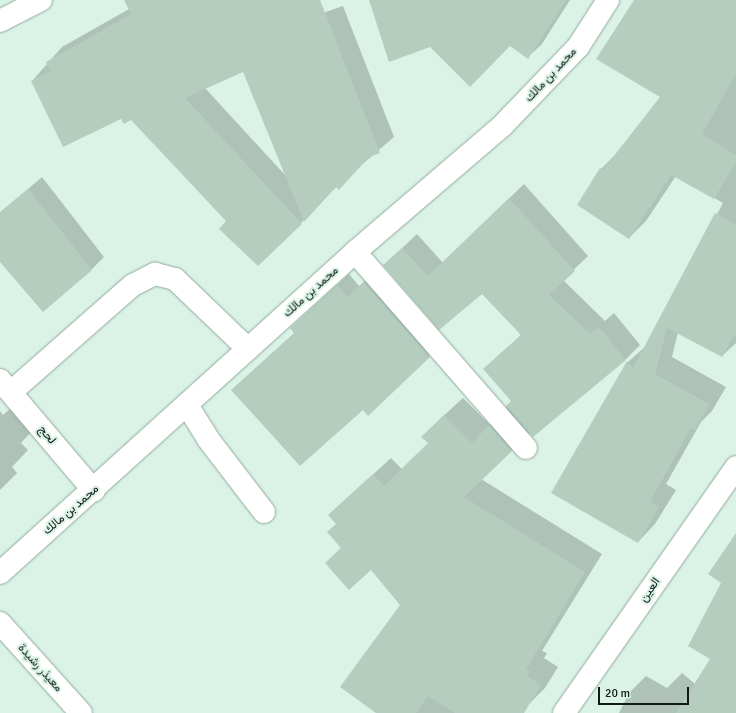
<!DOCTYPE html>
<meta charset="utf-8">
<style>
body{margin:0}
#map{position:relative;width:736px;height:713px;overflow:hidden;background:#daf3e6;font-family:Signika,Vazirmatn,sans-serif}
div>[style]{position:absolute}
[style*='--x']{left:calc(var(--x)*1px);top:calc(var(--y)*1px);width:calc(var(--w)*1px);rotate:calc(var(--a)*1deg)}
.shadow>*{inset:0;background:#0003}
.building>*{inset:0;background:#b4cdbf}
.roads{filter:drop-shadow(0 0 1px #93aa9e) drop-shadow(0 0 1px #93aa9e)}
.minor>*{height:22px;margin:-11px;padding:0 11px;transform-origin:11px;border-radius:11px;background:#fff}
span{translate:-50% -50%;white-space:nowrap;text-align:center;line-height:1.15;-webkit-text-stroke:4px #daf3e6;paint-order:stroke}
.street-label{font-size:12px;color:#111a15}
.scale{position:absolute;left:598px;top:687px;width:91px;height:18px;box-sizing:border-box;border:2px solid #111a15;border-top:0;padding-left:5px;font-size:12px;line-height:14px;white-space:nowrap;color:#111a15;-webkit-text-stroke:3px #daf3e6;paint-order:stroke}
</style>
<div id="map">
<div class="shadow">
<div style="clip-path:polygon(evenodd,125px 0,286px 0,291px 24px,343px 6px,394px 137px,337px 186px,301px 223px,227px 221px,131px 119px,121px 118px,32px 81px,62px 47px,129px 9px,125px 0,244px 71px,286px 176px,205px 88px,244px 71px)"></div>
<div style="clip-path:polygon(379px 0,570px 0,542px 44px,528px 57px,510px 45px,430px 46px)"></div>
<div style="clip-path:polygon(635px 0,736px 0,736px 343px,722px 356px,678px 332px,672px 357px,726px 387px,712px 411px,701px 422px,666px 484px,676px 490px,655px 524px,638px 542px,628px 362px,646px 346px,723px 203px,676px 176px,646px 221px,629px 238px,578px 204px,601px 169px,619px 151px,662px 97px)"></div>
<div style="clip-path:polygon(42px 177px,104px 257px,91px 270px,0 260px,0 213px)"></div>
<div style="clip-path:polygon(524px 184px,588px 256px,563px 280px,605px 321px,614px 313px,640px 345px,625px 360px,530px 432px,481px 479px,602px 554px,542px 651px,547px 653px,544px 658px,558px 667px,545px 688px,527px 706px,496px 713px,377px 713px,401px 605px,371px 569px,326px 563px,342px 547px,337px 524px,329px 515px,391px 458px,402px 469px,429px 443px,440px 419px,463px 398px,490px 425px,512px 401px,484px 369px,521px 335px,482px 292px,384px 265px,417px 234px,443px 263px)"></div>
<div style="clip-path:polygon(376px 271px,441px 345px,429px 356px,295px 332px,291px 328px,349px 274px,359px 286px)"></div>
<div style="clip-path:polygon(12px 407px,33px 430px,21px 443px,28px 450px,12px 467px,17px 473px,0 490px,0 411px,3px 415px)"></div>
<div style="clip-path:polygon(736px 535px,736px 713px,619px 713px,629px 693px,646px 676px,667px 688px,682px 673px,695px 684px,711px 658px,723px 582px)"></div>
</div>
<div class="building">
<div style="clip-path:polygon(124px 0,320px 0,380px 153px,369px 157px,339px 190px,336px 187px,304px 222px,243px 72px,185px 98px,302px 224px,258px 266px,219px 229px,226px 221px,131px 120px,124px 124px,121px 119px,63px 147px,31px 81px,50px 71px,46px 62px,131px 14px)"></div>
<div style="clip-path:polygon(369px 0,566px 0,528px 59px,510px 46px,470px 87px,430px 47px,389px 62px)"></div>
<div style="clip-path:polygon(634px 0,736px 0,736px 74px,702px 134px,736px 155px,736px 162px,714px 199px,671px 175px,629px 239px,577px 205px,600px 168px,603px 170px,660px 97px,596px 59px)"></div>
<div style="clip-path:polygon(28px 189px,92px 270px,43px 312px,0 262px,0 212px)"></div>
<div style="clip-path:polygon(509px 198px,575px 271px,549px 295px,590px 334px,599px 327px,626px 360px,533px 437px,506px 406px,511px 401px,483px 369px,521px 335px,482px 294px,439px 330px,383px 265px,402px 248px,428px 276px)"></div>
<div style="clip-path:polygon(715px 213px,736px 225px,736px 333px,722px 357px,667px 328px,655px 374px,709px 404px,695px 430px,691px 428px,650px 502px,659px 507px,638px 543px,551px 493px,627px 361px,633px 368px)"></div>
<div style="clip-path:polygon(364px 282px,430px 357px,368px 416px,363px 410px,300px 466px,231px 390px,294px 333px,290px 328px,337px 285px,347px 297px)"></div>
<div style="clip-path:polygon(444px 415px,472px 443px,489px 425px,512px 451px,464px 497px,585px 572px,526px 669px,530px 671px,527px 676px,541px 685px,524px 713px,455px 713px,428px 696px,416px 713px,376px 713px,340px 687px,400px 605px,371px 570px,349px 590px,325px 563px,341px 548px,327px 532px,336px 524px,328px 515px,373px 474px,384px 486px,428px 443px,421px 437px)"></div>
<div style="clip-path:polygon(736px 533px,736px 713px,676px 713px,710px 659px,688px 646px,721px 583px,708px 574px)"></div>
</div>
<div class="roads">
<div class="minor">
<div style="--x:0;--y:21;--w:46;--a:-27.1"></div>
<div style="--x:355;--y:252;--w:260;--a:48.9"></div>
<div style="--x:0;--y:380;--w:145;--a:49.7"></div>
<div style="--x:11;--y:392;--w:162;--a:-41.3"></div>
<div style="--x:133;--y:285;--w:25;--a:-27"></div>
<div style="--x:155;--y:274;--w:21;--a:14"></div>
<div style="--x:175;--y:279;--w:101;--a:43.8"></div>
<div style="--x:187;--y:405;--w:40;--a:58"></div>
<div style="--x:208;--y:439;--w:92;--a:52.5"></div>
<div style="--x:0;--y:573;--w:479;--a:-42.1"></div>
<div style="--x:355;--y:252;--w:194;--a:-40.6"></div>
<div style="--x:502;--y:126;--w:110;--a:-46.1"></div>
<div style="--x:578;--y:47;--w:56;--a:-57.4"></div>
<div style="--x:0;--y:623;--w:121;--a:48"></div>
<div style="--x:564;--y:713;--w:300;--a:-55"></div>
</div>
</div>
<div class="street-label">
<span style="left:551px;top:75px;rotate:-47deg">محمد بن مالك</span>
<span style="left:311px;top:292px;rotate:-42deg">محمد بن مالك</span>
<span style="left:47px;top:435px;rotate:50deg">لحج</span>
<span style="left:71px;top:510px;rotate:-41deg">محمد بن مالك</span>
<span style="left:650px;top:590px;rotate:-55deg">العين</span>
<span style="left:40px;top:668px;rotate:48deg">معيذر رشيدة</span>
</div>
<div class="scale">20 m</div>
</div>
